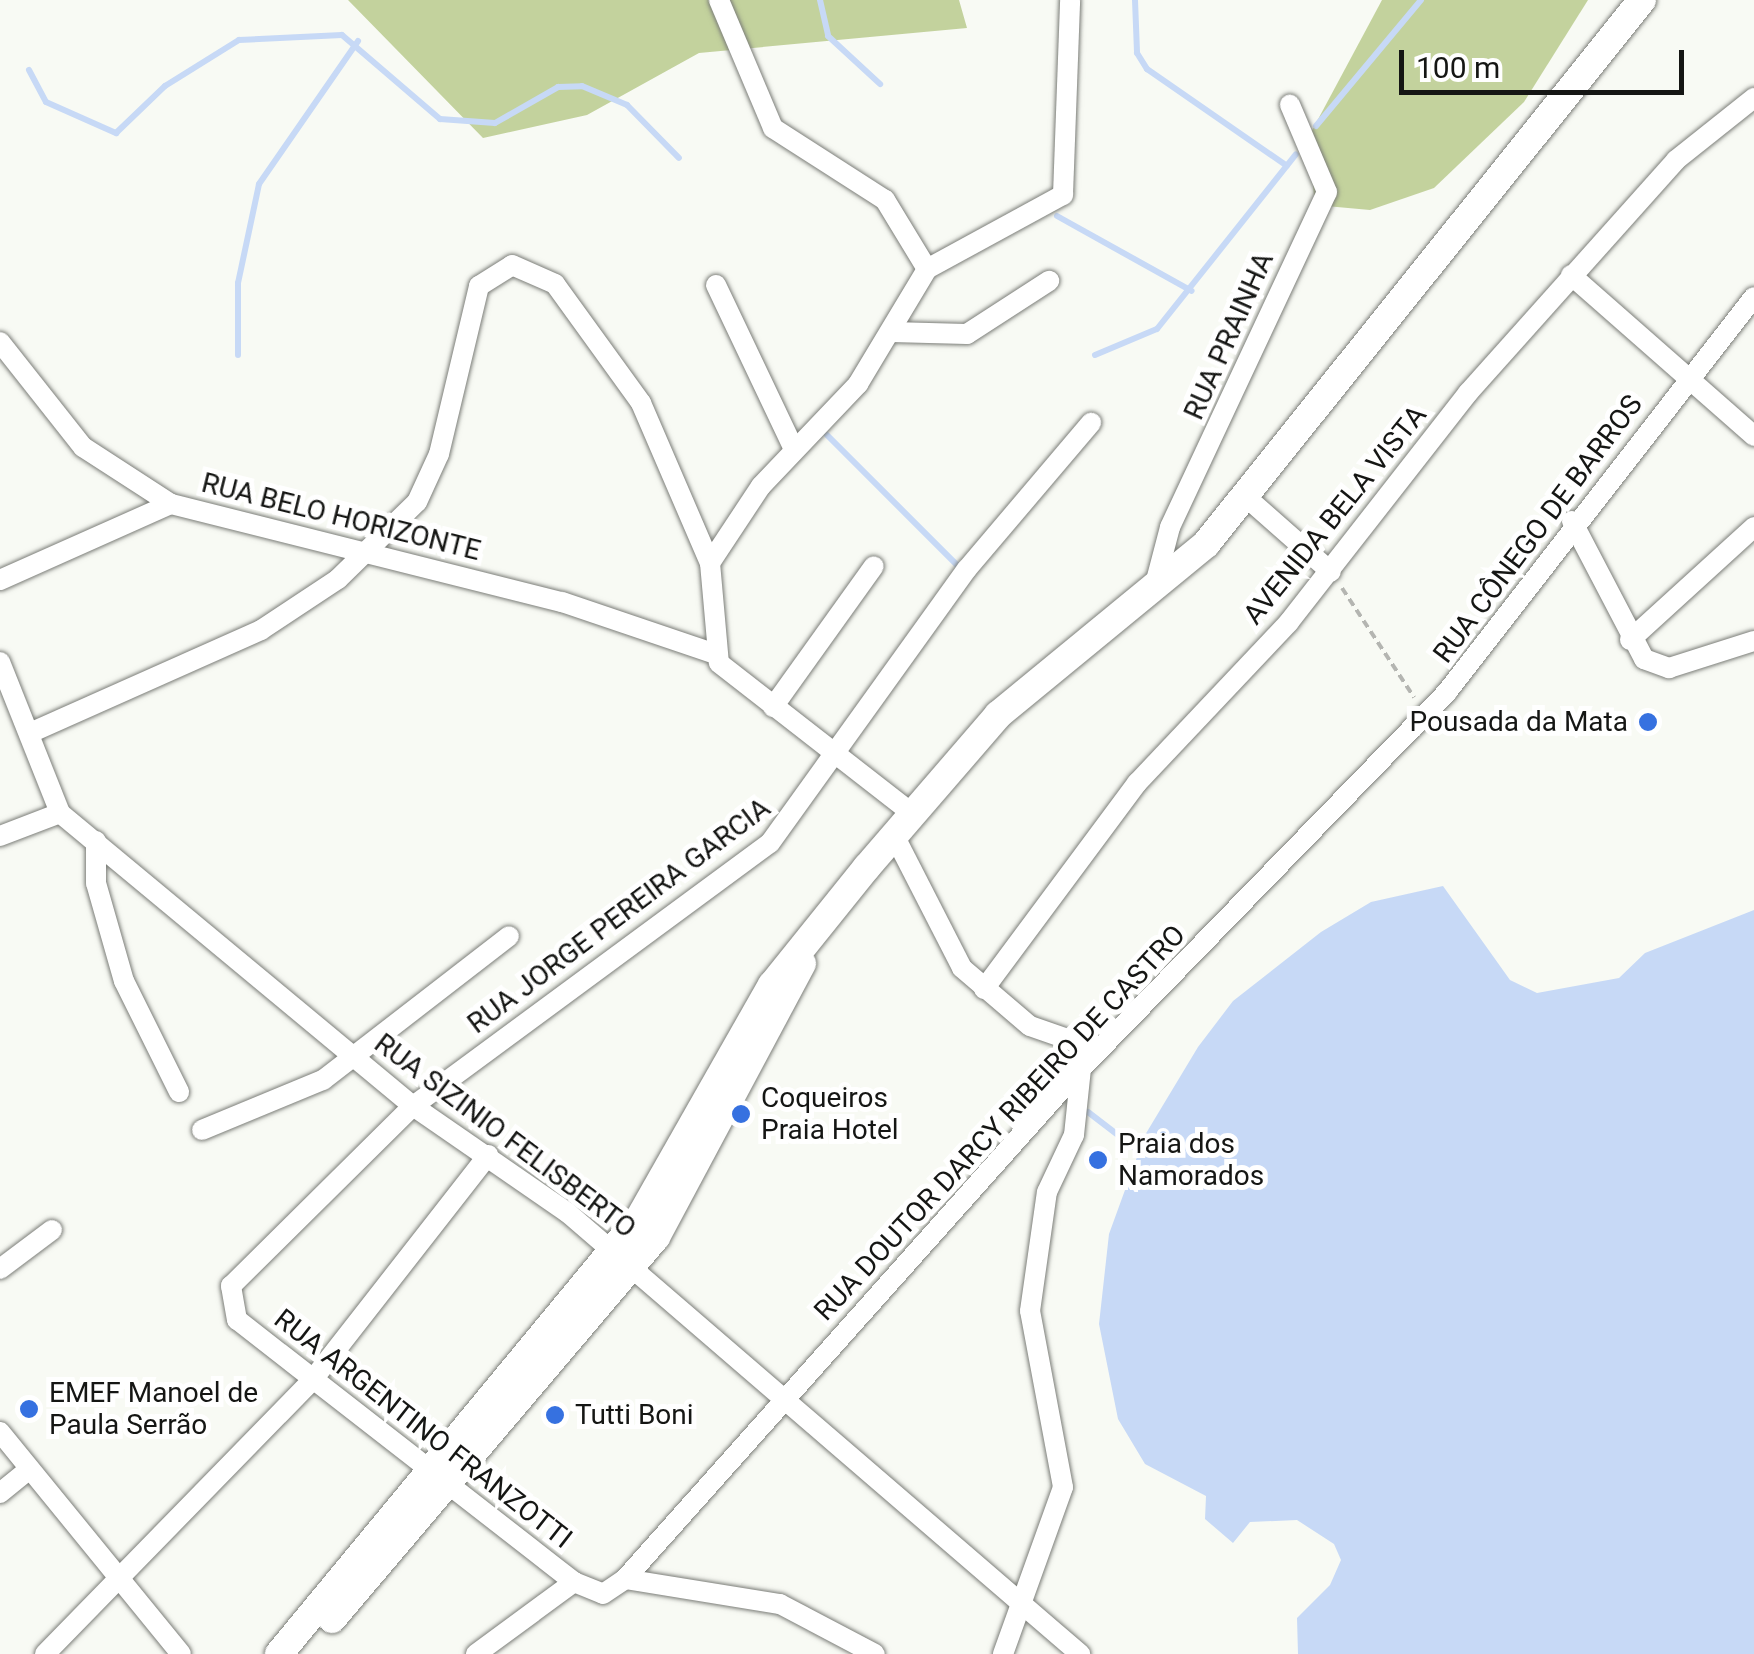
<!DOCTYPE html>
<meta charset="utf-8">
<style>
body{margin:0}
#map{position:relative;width:1754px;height:1654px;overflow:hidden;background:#f8faf4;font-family:Roboto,sans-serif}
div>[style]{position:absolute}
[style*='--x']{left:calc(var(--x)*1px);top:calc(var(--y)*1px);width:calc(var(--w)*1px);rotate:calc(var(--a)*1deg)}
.green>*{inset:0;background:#c3d29d}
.water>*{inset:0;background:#c7d9f6}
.stream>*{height:6px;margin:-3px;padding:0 3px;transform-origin:3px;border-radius:3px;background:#c7d9f6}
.path>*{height:4px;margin-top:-2px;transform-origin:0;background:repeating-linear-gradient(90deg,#b4b5b1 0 8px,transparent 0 13px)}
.roads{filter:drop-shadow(0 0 2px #7b7d78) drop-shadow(0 0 2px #7b7d78)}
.street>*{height:20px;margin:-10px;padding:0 10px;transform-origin:10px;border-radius:10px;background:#fff}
.secondary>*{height:28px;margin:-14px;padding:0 14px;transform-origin:14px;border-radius:14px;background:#fff}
.dots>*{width:28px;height:28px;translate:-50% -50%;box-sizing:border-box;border:5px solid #fff;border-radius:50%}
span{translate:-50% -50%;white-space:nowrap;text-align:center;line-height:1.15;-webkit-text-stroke:10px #fff;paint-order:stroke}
.street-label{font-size:28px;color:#151614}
.poi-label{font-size:28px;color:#151614}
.right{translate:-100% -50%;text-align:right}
.left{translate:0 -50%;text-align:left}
.scale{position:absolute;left:1399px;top:50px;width:285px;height:45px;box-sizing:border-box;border:5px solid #151614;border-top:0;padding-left:12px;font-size:30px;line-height:35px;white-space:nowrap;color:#151614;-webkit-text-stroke:8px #fff;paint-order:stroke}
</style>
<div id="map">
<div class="green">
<div style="clip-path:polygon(348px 0,959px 0,967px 28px,699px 53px,587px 115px,483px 138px)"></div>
<div style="clip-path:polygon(1382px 0,1588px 0,1524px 102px,1434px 188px,1370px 210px,1315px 205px,1308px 138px)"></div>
</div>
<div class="water">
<div style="clip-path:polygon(1443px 886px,1510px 980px,1537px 993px,1619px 978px,1645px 953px,1754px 910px,1754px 1654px,1298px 1654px,1297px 1618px,1330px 1585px,1341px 1560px,1334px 1544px,1297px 1520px,1250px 1522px,1233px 1543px,1205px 1519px,1206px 1496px,1145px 1464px,1118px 1419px,1099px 1324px,1109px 1234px,1145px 1135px,1198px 1047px,1233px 1001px,1321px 932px,1371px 902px)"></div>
</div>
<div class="stream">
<div style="--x:820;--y:0;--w:37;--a:77"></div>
<div style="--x:828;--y:36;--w:71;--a:42.7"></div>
<div style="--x:1135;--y:0;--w:53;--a:87.8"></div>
<div style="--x:1137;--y:53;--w:19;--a:58"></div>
<div style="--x:1147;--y:69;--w:170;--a:34.7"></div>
<div style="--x:29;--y:70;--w:36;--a:62"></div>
<div style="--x:46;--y:102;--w:77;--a:23.9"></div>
<div style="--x:116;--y:133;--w:68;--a:-43.8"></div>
<div style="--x:165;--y:86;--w:87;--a:-31.9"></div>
<div style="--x:239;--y:40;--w:103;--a:-2.8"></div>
<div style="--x:342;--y:35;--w:129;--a:40.6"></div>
<div style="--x:440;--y:119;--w:55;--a:4.2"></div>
<div style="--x:495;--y:123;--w:73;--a:-29.7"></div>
<div style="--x:558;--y:87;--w:24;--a:-2"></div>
<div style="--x:582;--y:86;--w:49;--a:22.9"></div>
<div style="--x:627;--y:105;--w:74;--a:45.5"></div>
<div style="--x:1316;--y:126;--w:164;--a:-50.2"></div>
<div style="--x:1057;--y:216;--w:154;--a:29.1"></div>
<div style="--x:238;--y:355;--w:72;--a:-90"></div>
<div style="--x:238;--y:283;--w:101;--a:-78"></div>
<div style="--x:259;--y:184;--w:174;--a:-55.3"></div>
<div style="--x:1095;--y:355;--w:67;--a:-22.8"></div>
<div style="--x:1157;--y:329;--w:223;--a:-51.5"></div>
<div style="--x:827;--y:435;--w:184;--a:45"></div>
<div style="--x:1088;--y:1112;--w:61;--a:37.6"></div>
</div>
<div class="path">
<div style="--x:1342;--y:588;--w:131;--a:56.6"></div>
</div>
<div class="roads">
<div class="street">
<div style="--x:927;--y:269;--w:155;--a:-28.6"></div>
<div style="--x:1063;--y:195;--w:195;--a:-87.9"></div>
<div style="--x:1571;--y:275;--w:244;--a:41.3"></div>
<div style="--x:716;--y:285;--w:182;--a:64.6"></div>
<div style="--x:891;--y:332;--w:76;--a:1.5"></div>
<div style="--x:967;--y:334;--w:98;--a:-32.9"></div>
<div style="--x:0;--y:342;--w:134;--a:51.7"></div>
<div style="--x:83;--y:447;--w:105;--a:32.9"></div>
<div style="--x:1246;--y:497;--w:113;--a:41.4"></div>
<div style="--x:1572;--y:521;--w:156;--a:62.4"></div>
<div style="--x:1644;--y:659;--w:27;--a:20"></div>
<div style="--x:1669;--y:668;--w:89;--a:-17.6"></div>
<div style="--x:710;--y:563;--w:92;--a:-56.5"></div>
<div style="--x:761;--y:486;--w:141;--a:-46.4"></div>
<div style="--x:858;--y:384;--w:134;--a:-59"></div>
<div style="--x:927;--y:269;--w:81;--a:-121.3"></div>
<div style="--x:885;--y:200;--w:133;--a:-147.3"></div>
<div style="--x:773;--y:128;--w:139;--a:-112.9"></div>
<div style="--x:0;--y:580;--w:187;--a:-24"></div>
<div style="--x:171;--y:504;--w:403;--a:14.1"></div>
<div style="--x:562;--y:602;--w:163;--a:18.7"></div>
<div style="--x:1153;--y:592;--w:67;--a:-75.3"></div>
<div style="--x:1170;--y:527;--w:370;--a:-64.9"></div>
<div style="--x:1327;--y:192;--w:95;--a:-113"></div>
<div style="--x:1630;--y:640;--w:168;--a:-42.3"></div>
<div style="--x:0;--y:662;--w:162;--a:68.3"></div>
<div style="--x:60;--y:813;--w:459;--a:39.7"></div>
<div style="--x:413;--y:1106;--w:188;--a:34.6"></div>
<div style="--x:568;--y:1213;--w:676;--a:40.74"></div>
<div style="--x:773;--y:707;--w:173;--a:-54.4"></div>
<div style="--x:32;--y:732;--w:251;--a:-24"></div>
<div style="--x:261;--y:630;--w:92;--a:-33.5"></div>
<div style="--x:338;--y:579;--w:110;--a:-44.3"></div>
<div style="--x:417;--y:502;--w:53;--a:-65.4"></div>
<div style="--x:439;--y:454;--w:173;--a:-76.6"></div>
<div style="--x:479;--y:286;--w:39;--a:-32"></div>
<div style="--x:512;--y:265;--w:47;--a:23.8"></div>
<div style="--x:555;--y:284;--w:147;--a:54.1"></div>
<div style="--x:641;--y:403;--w:174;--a:66.7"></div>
<div style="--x:710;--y:563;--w:100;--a:84.9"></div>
<div style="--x:719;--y:663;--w:244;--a:37.9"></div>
<div style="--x:894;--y:835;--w:149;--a:62.9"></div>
<div style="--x:962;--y:968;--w:89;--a:40.5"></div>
<div style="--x:1030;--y:1026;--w:73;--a:19.2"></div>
<div style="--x:0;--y:836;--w:64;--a:-21"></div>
<div style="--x:96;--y:841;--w:42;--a:90"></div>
<div style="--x:96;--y:883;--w:102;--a:74.1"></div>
<div style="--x:124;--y:981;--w:124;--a:63.6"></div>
<div style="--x:984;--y:989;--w:257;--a:-53.4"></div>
<div style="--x:1137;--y:783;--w:221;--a:-46.6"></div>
<div style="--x:1289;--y:622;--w:291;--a:-52"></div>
<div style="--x:1468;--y:393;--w:312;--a:-48.2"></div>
<div style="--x:1676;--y:160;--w:100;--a:-38.5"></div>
<div style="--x:202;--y:1130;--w:131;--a:-22.5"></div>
<div style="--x:323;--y:1080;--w:235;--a:-37.7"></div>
<div style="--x:0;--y:1269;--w:65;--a:-36.9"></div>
<div style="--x:0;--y:1432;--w:286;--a:50.8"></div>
<div style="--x:0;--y:1493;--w:38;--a:-39"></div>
<div style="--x:625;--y:1579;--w:157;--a:9.2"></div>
<div style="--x:780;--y:1604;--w:107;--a:27.8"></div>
<div style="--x:574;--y:1582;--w:427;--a:-142.1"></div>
<div style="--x:237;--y:1320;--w:35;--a:-100"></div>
<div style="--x:231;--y:1286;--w:256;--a:-44.7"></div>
<div style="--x:413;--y:1106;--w:443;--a:-36.4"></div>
<div style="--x:770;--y:843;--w:337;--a:-54.3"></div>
<div style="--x:967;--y:569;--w:192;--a:-49.7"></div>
<div style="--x:45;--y:1654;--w:385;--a:-45.7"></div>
<div style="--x:314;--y:1378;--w:283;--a:-52"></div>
<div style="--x:476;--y:1654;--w:122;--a:-36.3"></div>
<div style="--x:574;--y:1582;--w:31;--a:22"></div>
<div style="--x:603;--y:1594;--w:27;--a:-34"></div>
<div style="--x:625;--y:1579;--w:669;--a:-48.27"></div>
<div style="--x:1070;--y:1080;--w:541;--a:-45.82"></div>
<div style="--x:1447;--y:692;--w:500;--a:-52.15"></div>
<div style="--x:1003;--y:1654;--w:177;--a:-70.2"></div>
<div style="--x:1063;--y:1487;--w:179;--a:-100.6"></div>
<div style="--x:1030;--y:1311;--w:120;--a:-81.9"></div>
<div style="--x:1047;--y:1192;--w:63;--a:-64.7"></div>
<div style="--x:1074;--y:1135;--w:67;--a:-84"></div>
</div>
<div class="secondary">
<div style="--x:332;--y:1619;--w:501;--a:-49.7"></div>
<div style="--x:656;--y:1237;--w:310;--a:-61.9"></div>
<div style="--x:279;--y:1654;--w:567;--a:-50.44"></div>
<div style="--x:640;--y:1217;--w:267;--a:-60.4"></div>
<div style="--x:772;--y:985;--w:151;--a:-51.2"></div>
<div style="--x:867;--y:867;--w:201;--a:-49.2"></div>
<div style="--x:998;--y:715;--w:269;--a:-39.4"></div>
<div style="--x:1206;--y:544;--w:697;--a:-51.29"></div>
</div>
</div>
<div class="dots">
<div style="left:1648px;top:722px;background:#3671e0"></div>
<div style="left:741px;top:1114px;background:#3671e0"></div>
<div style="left:1098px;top:1160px;background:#3671e0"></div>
<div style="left:29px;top:1409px;background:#3671e0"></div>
<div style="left:555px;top:1415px;background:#3671e0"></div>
</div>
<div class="street-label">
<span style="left:1229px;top:336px;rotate:-66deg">RUA PRAINHA</span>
<span style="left:1335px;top:515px;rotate:-51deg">AVENIDA BELA VISTA</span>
<span style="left:341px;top:517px;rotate:14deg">RUA BELO HORIZONTE</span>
<span style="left:1538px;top:529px;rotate:-53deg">RUA CÔNEGO DE BARROS</span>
<span style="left:619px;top:916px;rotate:-37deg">RUA JORGE PEREIRA GARCIA</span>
<span style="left:1000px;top:1123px;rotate:-47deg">RUA DOUTOR DARCY RIBEIRO DE CASTRO</span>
<span style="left:505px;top:1136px;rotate:37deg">RUA SIZINIO FELISBERTO</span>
<span style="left:423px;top:1429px;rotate:38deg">RUA ARGENTINO FRANZOTTI</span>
</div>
<div class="poi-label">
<span class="right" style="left:1628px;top:722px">Pousada da Mata</span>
<span class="left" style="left:761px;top:1114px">Coqueiros<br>Praia Hotel</span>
<span class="left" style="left:1118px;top:1160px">Praia dos<br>Namorados</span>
<span class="left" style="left:49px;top:1409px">EMEF Manoel de<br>Paula Serrão</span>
<span class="left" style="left:575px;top:1415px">Tutti Boni</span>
</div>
<div class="scale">100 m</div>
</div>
